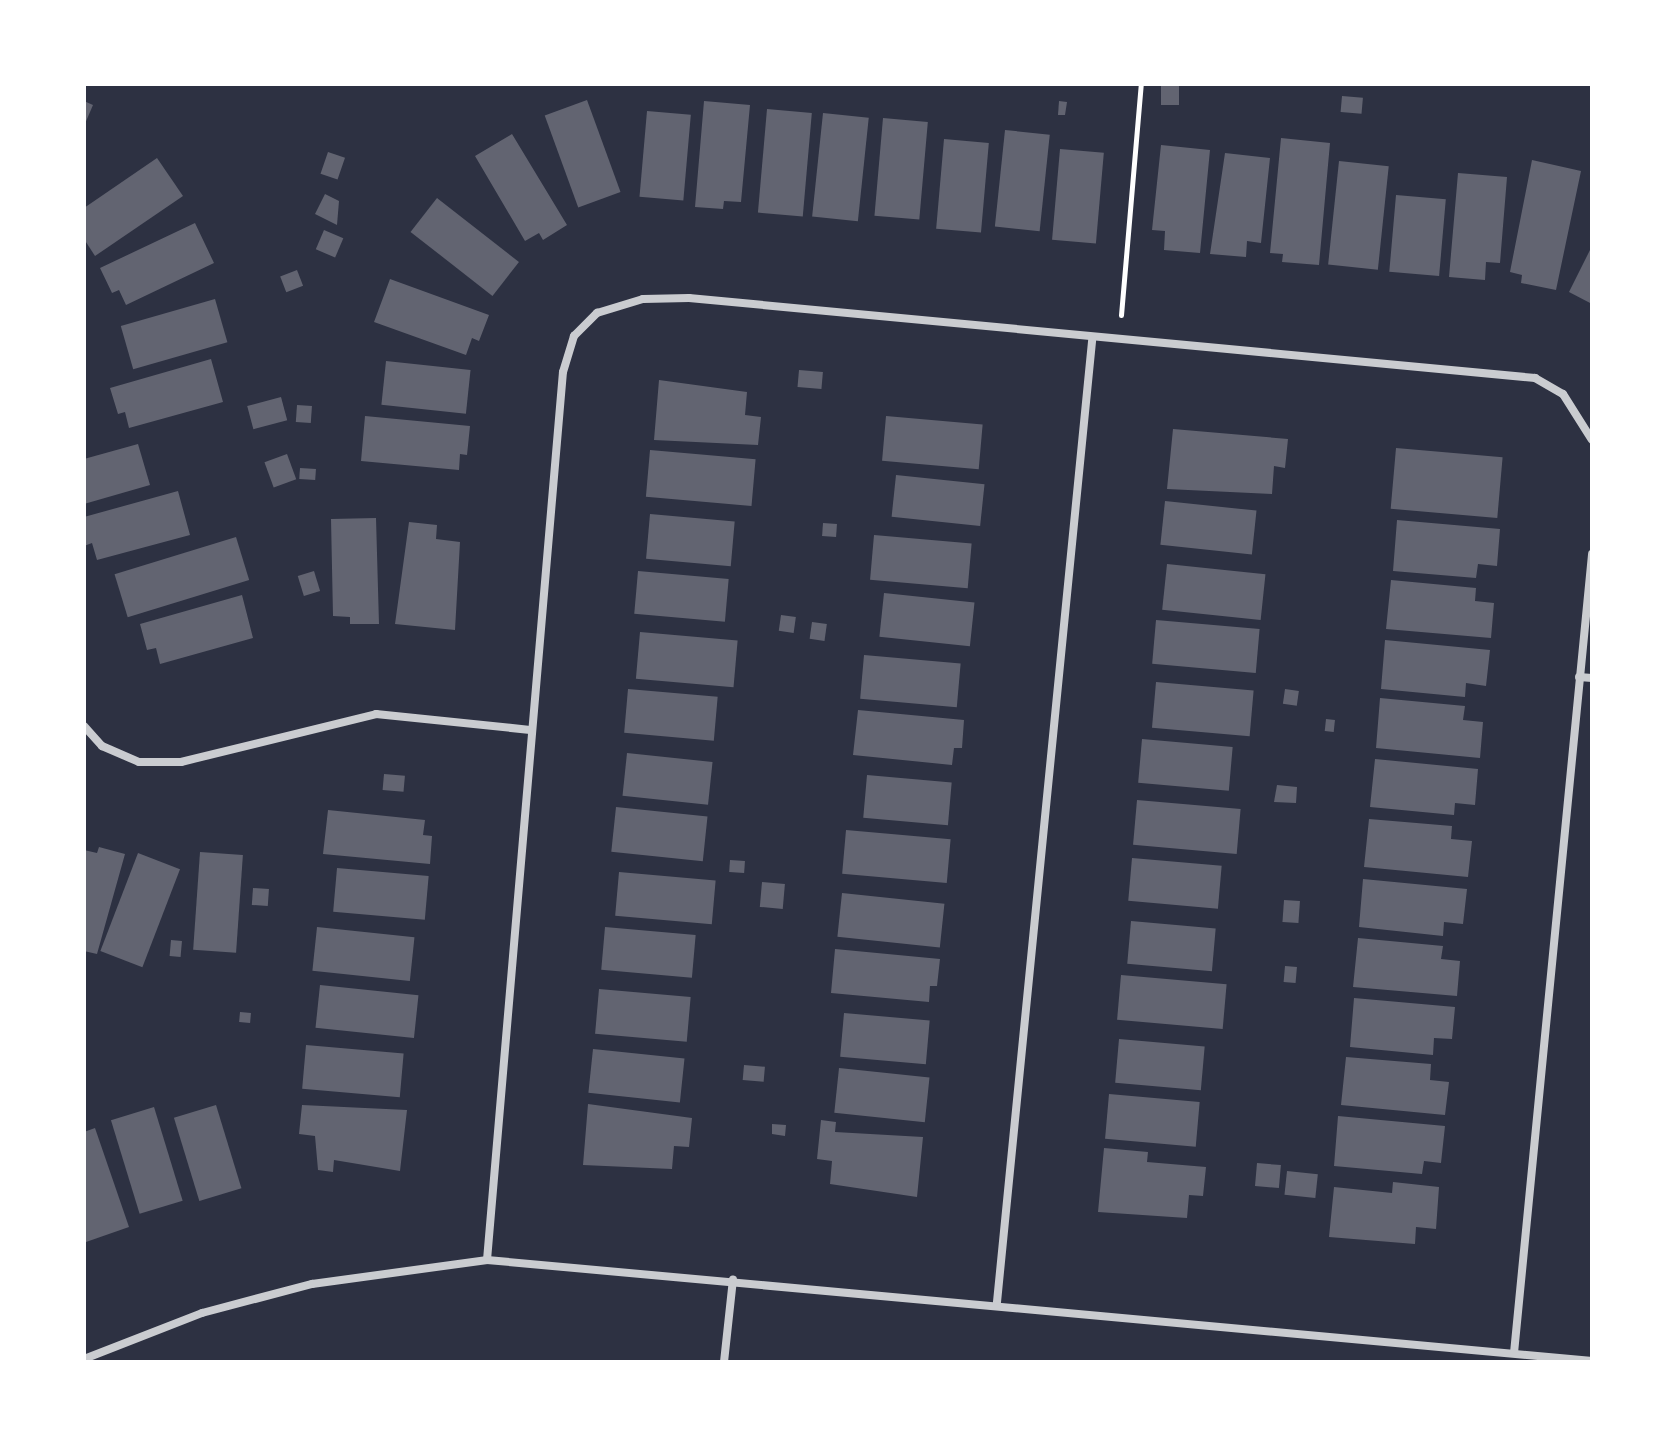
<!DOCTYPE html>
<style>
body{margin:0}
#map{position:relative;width:1676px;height:1446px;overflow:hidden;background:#2d3142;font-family:Montserrat,sans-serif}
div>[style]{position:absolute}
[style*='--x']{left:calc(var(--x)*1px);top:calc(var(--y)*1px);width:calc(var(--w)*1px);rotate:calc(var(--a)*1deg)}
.building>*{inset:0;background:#626471;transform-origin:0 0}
.path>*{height:5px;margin:-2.5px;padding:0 2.5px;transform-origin:2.5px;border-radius:2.5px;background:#fff}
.minor>*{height:8px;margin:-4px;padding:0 4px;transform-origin:4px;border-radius:4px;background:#caccd0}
span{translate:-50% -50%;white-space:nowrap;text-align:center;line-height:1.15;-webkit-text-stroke:6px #fff;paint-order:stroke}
.frame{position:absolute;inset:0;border:86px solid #fff;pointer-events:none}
</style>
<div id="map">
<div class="building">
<div style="left:1161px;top:84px;width:18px;height:21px"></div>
<div style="left:1342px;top:96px;width:21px;height:16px;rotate:5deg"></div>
<div style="left:587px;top:100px;width:98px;height:45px;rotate:70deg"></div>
<div style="clip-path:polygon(84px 101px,93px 105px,84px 126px)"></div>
<div style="clip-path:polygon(704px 101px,750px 105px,741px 202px,724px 201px,723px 209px,695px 207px)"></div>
<div style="clip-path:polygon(1059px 101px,1067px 102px,1065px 115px,1058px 115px)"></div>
<div style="left:767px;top:109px;width:45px;height:104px;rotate:5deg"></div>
<div style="left:647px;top:111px;width:44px;height:86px;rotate:5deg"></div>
<div style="left:823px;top:113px;width:46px;height:104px;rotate:6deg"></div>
<div style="left:883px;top:118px;width:45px;height:98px;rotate:5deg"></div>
<div style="left:1005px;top:130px;width:45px;height:97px;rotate:6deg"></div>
<div style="clip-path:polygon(512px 134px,567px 225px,543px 240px,539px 233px,525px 241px,475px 156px)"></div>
<div style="clip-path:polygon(1281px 138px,1330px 143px,1319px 265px,1282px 262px,1283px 254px,1270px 253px)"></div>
<div style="left:944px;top:139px;width:45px;height:90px;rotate:5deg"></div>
<div style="clip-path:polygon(1161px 145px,1210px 150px,1200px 253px,1164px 250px,1165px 231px,1152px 230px)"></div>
<div style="left:1060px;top:149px;width:44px;height:91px;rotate:5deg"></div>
<div style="left:328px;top:152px;width:18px;height:23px;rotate:19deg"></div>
<div style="clip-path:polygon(1225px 153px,1270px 158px,1261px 243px,1247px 241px,1246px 257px,1210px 254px)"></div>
<div style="clip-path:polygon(157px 158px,183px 196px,95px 256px,84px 239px,84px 208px)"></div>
<div style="clip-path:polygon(1532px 160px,1581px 171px,1556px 290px,1521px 283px,1522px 275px,1510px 272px)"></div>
<div style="left:1339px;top:161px;width:50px;height:104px;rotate:6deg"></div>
<div style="clip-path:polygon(1458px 173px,1507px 177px,1500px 263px,1486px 262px,1485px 280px,1449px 277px)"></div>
<div style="clip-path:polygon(325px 194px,339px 201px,337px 225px,315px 214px)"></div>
<div style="left:1396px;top:195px;width:50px;height:77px;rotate:5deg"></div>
<div style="left:437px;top:198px;width:104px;height:43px;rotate:38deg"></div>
<div style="clip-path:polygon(195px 223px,214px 263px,126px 305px,119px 290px,112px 293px,100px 268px)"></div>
<div style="left:324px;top:230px;width:21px;height:21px;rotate:23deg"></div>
<div style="clip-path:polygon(1592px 246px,1592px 304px,1569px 292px)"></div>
<div style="left:297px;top:270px;width:17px;height:18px;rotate:69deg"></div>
<div style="clip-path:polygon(390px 279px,489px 315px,479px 341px,472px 338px,466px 355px,374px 322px)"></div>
<div style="left:215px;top:299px;width:45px;height:98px;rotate:74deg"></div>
<div style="clip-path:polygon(211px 359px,223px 402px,129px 428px,125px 412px,118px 414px,110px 388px)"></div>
<div style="left:386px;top:361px;width:85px;height:44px;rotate:6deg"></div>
<div style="left:799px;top:370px;width:24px;height:17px;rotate:5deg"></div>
<div style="clip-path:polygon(659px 380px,747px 392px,745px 415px,761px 417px,758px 445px,654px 440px)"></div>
<div style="left:281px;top:397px;width:24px;height:35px;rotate:75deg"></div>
<div style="left:297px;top:405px;width:15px;height:17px;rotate:4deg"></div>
<div style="clip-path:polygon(365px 416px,470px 426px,467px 455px,460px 454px,459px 470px,361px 461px)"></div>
<div style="left:886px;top:416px;width:97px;height:45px;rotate:5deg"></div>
<div style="clip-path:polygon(1173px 429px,1288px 439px,1285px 468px,1274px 466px,1272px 494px,1167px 489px)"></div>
<div style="clip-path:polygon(138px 444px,150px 485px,84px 504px,84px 459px)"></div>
<div style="left:1396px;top:448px;width:107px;height:61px;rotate:5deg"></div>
<div style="left:650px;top:450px;width:106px;height:47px;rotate:5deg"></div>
<div style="left:287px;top:454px;width:27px;height:24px;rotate:70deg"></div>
<div style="left:300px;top:468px;width:16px;height:11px;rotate:4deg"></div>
<div style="left:896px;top:475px;width:89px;height:42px;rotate:6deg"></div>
<div style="clip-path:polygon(178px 491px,190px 535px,97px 560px,92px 543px,84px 546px,84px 517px)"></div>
<div style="left:1165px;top:501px;width:92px;height:44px;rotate:6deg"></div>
<div style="left:650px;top:514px;width:85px;height:45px;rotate:5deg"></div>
<div style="clip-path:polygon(376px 518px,379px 624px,350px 624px,350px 617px,333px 616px,331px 519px)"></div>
<div style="clip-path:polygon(1397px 520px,1500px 529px,1497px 566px,1478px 564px,1476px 578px,1393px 571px)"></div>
<div style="clip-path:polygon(409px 522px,437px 525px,436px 539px,460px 542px,455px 630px,395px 624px)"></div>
<div style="left:823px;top:523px;width:14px;height:13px;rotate:4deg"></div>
<div style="left:874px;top:535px;width:98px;height:45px;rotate:5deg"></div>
<div style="left:236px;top:537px;width:45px;height:127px;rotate:73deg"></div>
<div style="left:1167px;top:564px;width:99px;height:46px;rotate:6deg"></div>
<div style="left:314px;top:571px;width:21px;height:17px;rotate:73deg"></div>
<div style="left:638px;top:571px;width:91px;height:43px;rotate:5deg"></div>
<div style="clip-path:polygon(1391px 580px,1476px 588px,1475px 601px,1494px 603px,1491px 638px,1386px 629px)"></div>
<div style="left:884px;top:593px;width:91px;height:44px;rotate:6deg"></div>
<div style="clip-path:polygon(242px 595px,253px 638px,160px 664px,156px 648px,147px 650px,140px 624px)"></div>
<div style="left:781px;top:615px;width:15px;height:16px;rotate:8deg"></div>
<div style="left:1156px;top:620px;width:104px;height:44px;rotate:5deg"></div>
<div style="left:812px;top:622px;width:15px;height:17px;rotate:8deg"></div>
<div style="left:640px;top:632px;width:98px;height:47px;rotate:5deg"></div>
<div style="clip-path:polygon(1385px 640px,1490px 650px,1486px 686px,1466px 683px,1465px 697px,1381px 689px)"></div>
<div style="left:864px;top:655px;width:97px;height:44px;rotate:5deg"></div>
<div style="left:1156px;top:682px;width:98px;height:46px;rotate:5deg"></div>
<div style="left:628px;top:689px;width:90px;height:44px;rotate:5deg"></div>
<div style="left:1285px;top:689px;width:14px;height:15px;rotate:8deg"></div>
<div style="clip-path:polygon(1380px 698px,1465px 706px,1463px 720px,1483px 722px,1480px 758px,1376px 748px)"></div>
<div style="clip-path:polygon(858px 710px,964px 720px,962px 748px,954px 748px,952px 765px,853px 755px)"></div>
<div style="left:1326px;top:719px;width:9px;height:12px;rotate:6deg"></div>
<div style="left:1142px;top:739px;width:91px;height:44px;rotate:5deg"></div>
<div style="left:627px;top:753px;width:86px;height:43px;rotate:6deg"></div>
<div style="clip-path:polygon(1375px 759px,1478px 769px,1475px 805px,1455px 803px,1454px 815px,1370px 807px)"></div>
<div style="left:384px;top:774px;width:21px;height:16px;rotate:5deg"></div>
<div style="left:867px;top:775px;width:85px;height:43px;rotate:5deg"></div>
<div style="clip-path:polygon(1277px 785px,1297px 787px,1296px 803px,1274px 802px)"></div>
<div style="left:1137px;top:800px;width:104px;height:45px;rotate:5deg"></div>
<div style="left:616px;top:807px;width:92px;height:45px;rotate:6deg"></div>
<div style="clip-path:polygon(328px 810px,425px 820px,423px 835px,432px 836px,430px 864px,323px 854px)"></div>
<div style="clip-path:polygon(1369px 819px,1452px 826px,1451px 839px,1472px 841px,1468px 877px,1364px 867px)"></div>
<div style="left:846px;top:830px;width:105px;height:44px;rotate:5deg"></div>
<div style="clip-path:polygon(99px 847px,125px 854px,97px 954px,84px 951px,84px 850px,97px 853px)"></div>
<div style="left:200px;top:852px;width:43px;height:98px;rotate:4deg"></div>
<div style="left:138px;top:853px;width:45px;height:105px;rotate:21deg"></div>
<div style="left:1132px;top:858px;width:90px;height:43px;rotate:5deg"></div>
<div style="left:730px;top:860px;width:15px;height:12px;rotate:4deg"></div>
<div style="left:337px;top:868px;width:92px;height:44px;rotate:5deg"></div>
<div style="left:619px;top:872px;width:97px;height:44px;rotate:5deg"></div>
<div style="clip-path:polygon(1363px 879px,1467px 889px,1463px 924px,1444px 922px,1443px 936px,1359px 927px)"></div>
<div style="left:762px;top:882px;width:23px;height:25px;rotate:5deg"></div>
<div style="left:253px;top:888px;width:16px;height:17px;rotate:4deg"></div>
<div style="left:842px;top:893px;width:103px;height:44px;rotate:6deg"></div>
<div style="left:1284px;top:900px;width:16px;height:22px;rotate:4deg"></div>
<div style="left:1131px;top:921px;width:85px;height:43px;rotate:5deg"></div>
<div style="left:317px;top:927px;width:98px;height:44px;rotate:6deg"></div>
<div style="left:605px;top:927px;width:91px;height:43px;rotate:5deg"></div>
<div style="clip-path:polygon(1358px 938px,1443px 946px,1441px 959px,1460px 961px,1457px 996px,1353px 987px)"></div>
<div style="left:171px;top:940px;width:11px;height:16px;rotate:5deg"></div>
<div style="clip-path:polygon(835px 949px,940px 959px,937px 986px,930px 986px,929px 1002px,831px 993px)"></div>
<div style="left:1285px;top:966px;width:12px;height:16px;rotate:5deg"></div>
<div style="left:1121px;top:975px;width:106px;height:45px;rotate:5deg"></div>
<div style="left:320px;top:985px;width:99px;height:43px;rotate:6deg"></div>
<div style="left:599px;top:989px;width:92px;height:45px;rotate:5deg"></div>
<div style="clip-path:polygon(1354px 998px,1455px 1007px,1452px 1039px,1434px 1038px,1433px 1055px,1350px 1047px)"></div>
<div style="left:240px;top:1012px;width:11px;height:10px;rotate:5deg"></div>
<div style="left:844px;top:1013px;width:86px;height:44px;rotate:5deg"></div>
<div style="left:1119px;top:1039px;width:86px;height:44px;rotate:5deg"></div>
<div style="left:306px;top:1045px;width:98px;height:44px;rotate:5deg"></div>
<div style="left:593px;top:1049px;width:92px;height:44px;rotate:6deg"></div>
<div style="clip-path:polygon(1346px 1057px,1431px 1064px,1430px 1080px,1449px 1082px,1445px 1115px,1341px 1105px)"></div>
<div style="left:744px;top:1065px;width:21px;height:15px;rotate:5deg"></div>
<div style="left:839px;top:1068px;width:91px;height:45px;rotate:6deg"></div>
<div style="left:1109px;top:1094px;width:91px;height:45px;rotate:5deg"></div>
<div style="clip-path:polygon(588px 1104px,692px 1118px,689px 1147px,674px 1146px,672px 1169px,583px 1165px)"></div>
<div style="left:216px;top:1105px;width:87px;height:44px;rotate:73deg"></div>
<div style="clip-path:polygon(302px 1105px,407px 1110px,400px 1171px,334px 1160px,333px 1172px,318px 1170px,315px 1136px,299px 1134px)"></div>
<div style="left:154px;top:1107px;width:98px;height:45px;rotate:73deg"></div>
<div style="clip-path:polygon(1338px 1116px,1445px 1126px,1441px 1163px,1424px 1161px,1422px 1174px,1334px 1166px)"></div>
<div style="clip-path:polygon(821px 1120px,836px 1122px,835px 1132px,923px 1137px,917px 1197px,830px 1184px,832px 1161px,817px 1159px)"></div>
<div style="clip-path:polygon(772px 1124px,786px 1125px,785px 1136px,772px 1134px)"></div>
<div style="clip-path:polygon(95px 1128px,129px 1227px,86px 1242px,84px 1132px)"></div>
<div style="clip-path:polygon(1104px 1148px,1148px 1152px,1147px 1162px,1206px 1167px,1203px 1196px,1189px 1195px,1187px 1218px,1098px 1212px)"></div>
<div style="left:1257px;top:1163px;width:24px;height:23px;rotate:5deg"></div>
<div style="left:1287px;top:1171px;width:31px;height:24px;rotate:6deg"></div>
<div style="clip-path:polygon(1393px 1182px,1439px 1187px,1436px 1229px,1416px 1227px,1415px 1244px,1329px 1237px,1334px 1187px,1392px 1193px)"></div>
</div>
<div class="path">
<div style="--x:1121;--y:315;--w:232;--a:-85.1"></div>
</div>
<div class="minor">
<div style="--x:1579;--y:677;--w:13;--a:4"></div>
<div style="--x:84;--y:726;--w:27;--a:48"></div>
<div style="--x:102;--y:746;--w:40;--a:23.4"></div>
<div style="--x:139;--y:762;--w:42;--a:0"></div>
<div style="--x:181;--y:762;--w:201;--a:-13.8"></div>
<div style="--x:376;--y:714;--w:155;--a:5.9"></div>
<div style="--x:487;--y:1260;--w:891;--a:-85.11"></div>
<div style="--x:563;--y:372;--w:38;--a:-73"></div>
<div style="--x:574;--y:336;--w:33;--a:-45"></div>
<div style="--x:597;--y:313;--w:48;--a:-16.9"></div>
<div style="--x:643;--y:299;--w:46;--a:-1.2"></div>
<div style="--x:689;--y:298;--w:850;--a:5.4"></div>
<div style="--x:1535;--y:378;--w:32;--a:30"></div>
<div style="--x:1563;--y:394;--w:54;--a:57.8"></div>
<div style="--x:997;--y:1302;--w:966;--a:-84.35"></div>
<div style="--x:1514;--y:1353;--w:803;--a:-84.42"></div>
<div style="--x:84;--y:1359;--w:127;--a:-21.3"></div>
<div style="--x:202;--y:1313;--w:114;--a:-14.8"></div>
<div style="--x:312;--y:1284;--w:177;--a:-7.8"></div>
<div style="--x:487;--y:1260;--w:1110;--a:5.22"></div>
<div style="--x:724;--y:1362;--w:83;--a:-83.8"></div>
</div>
<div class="frame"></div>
</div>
